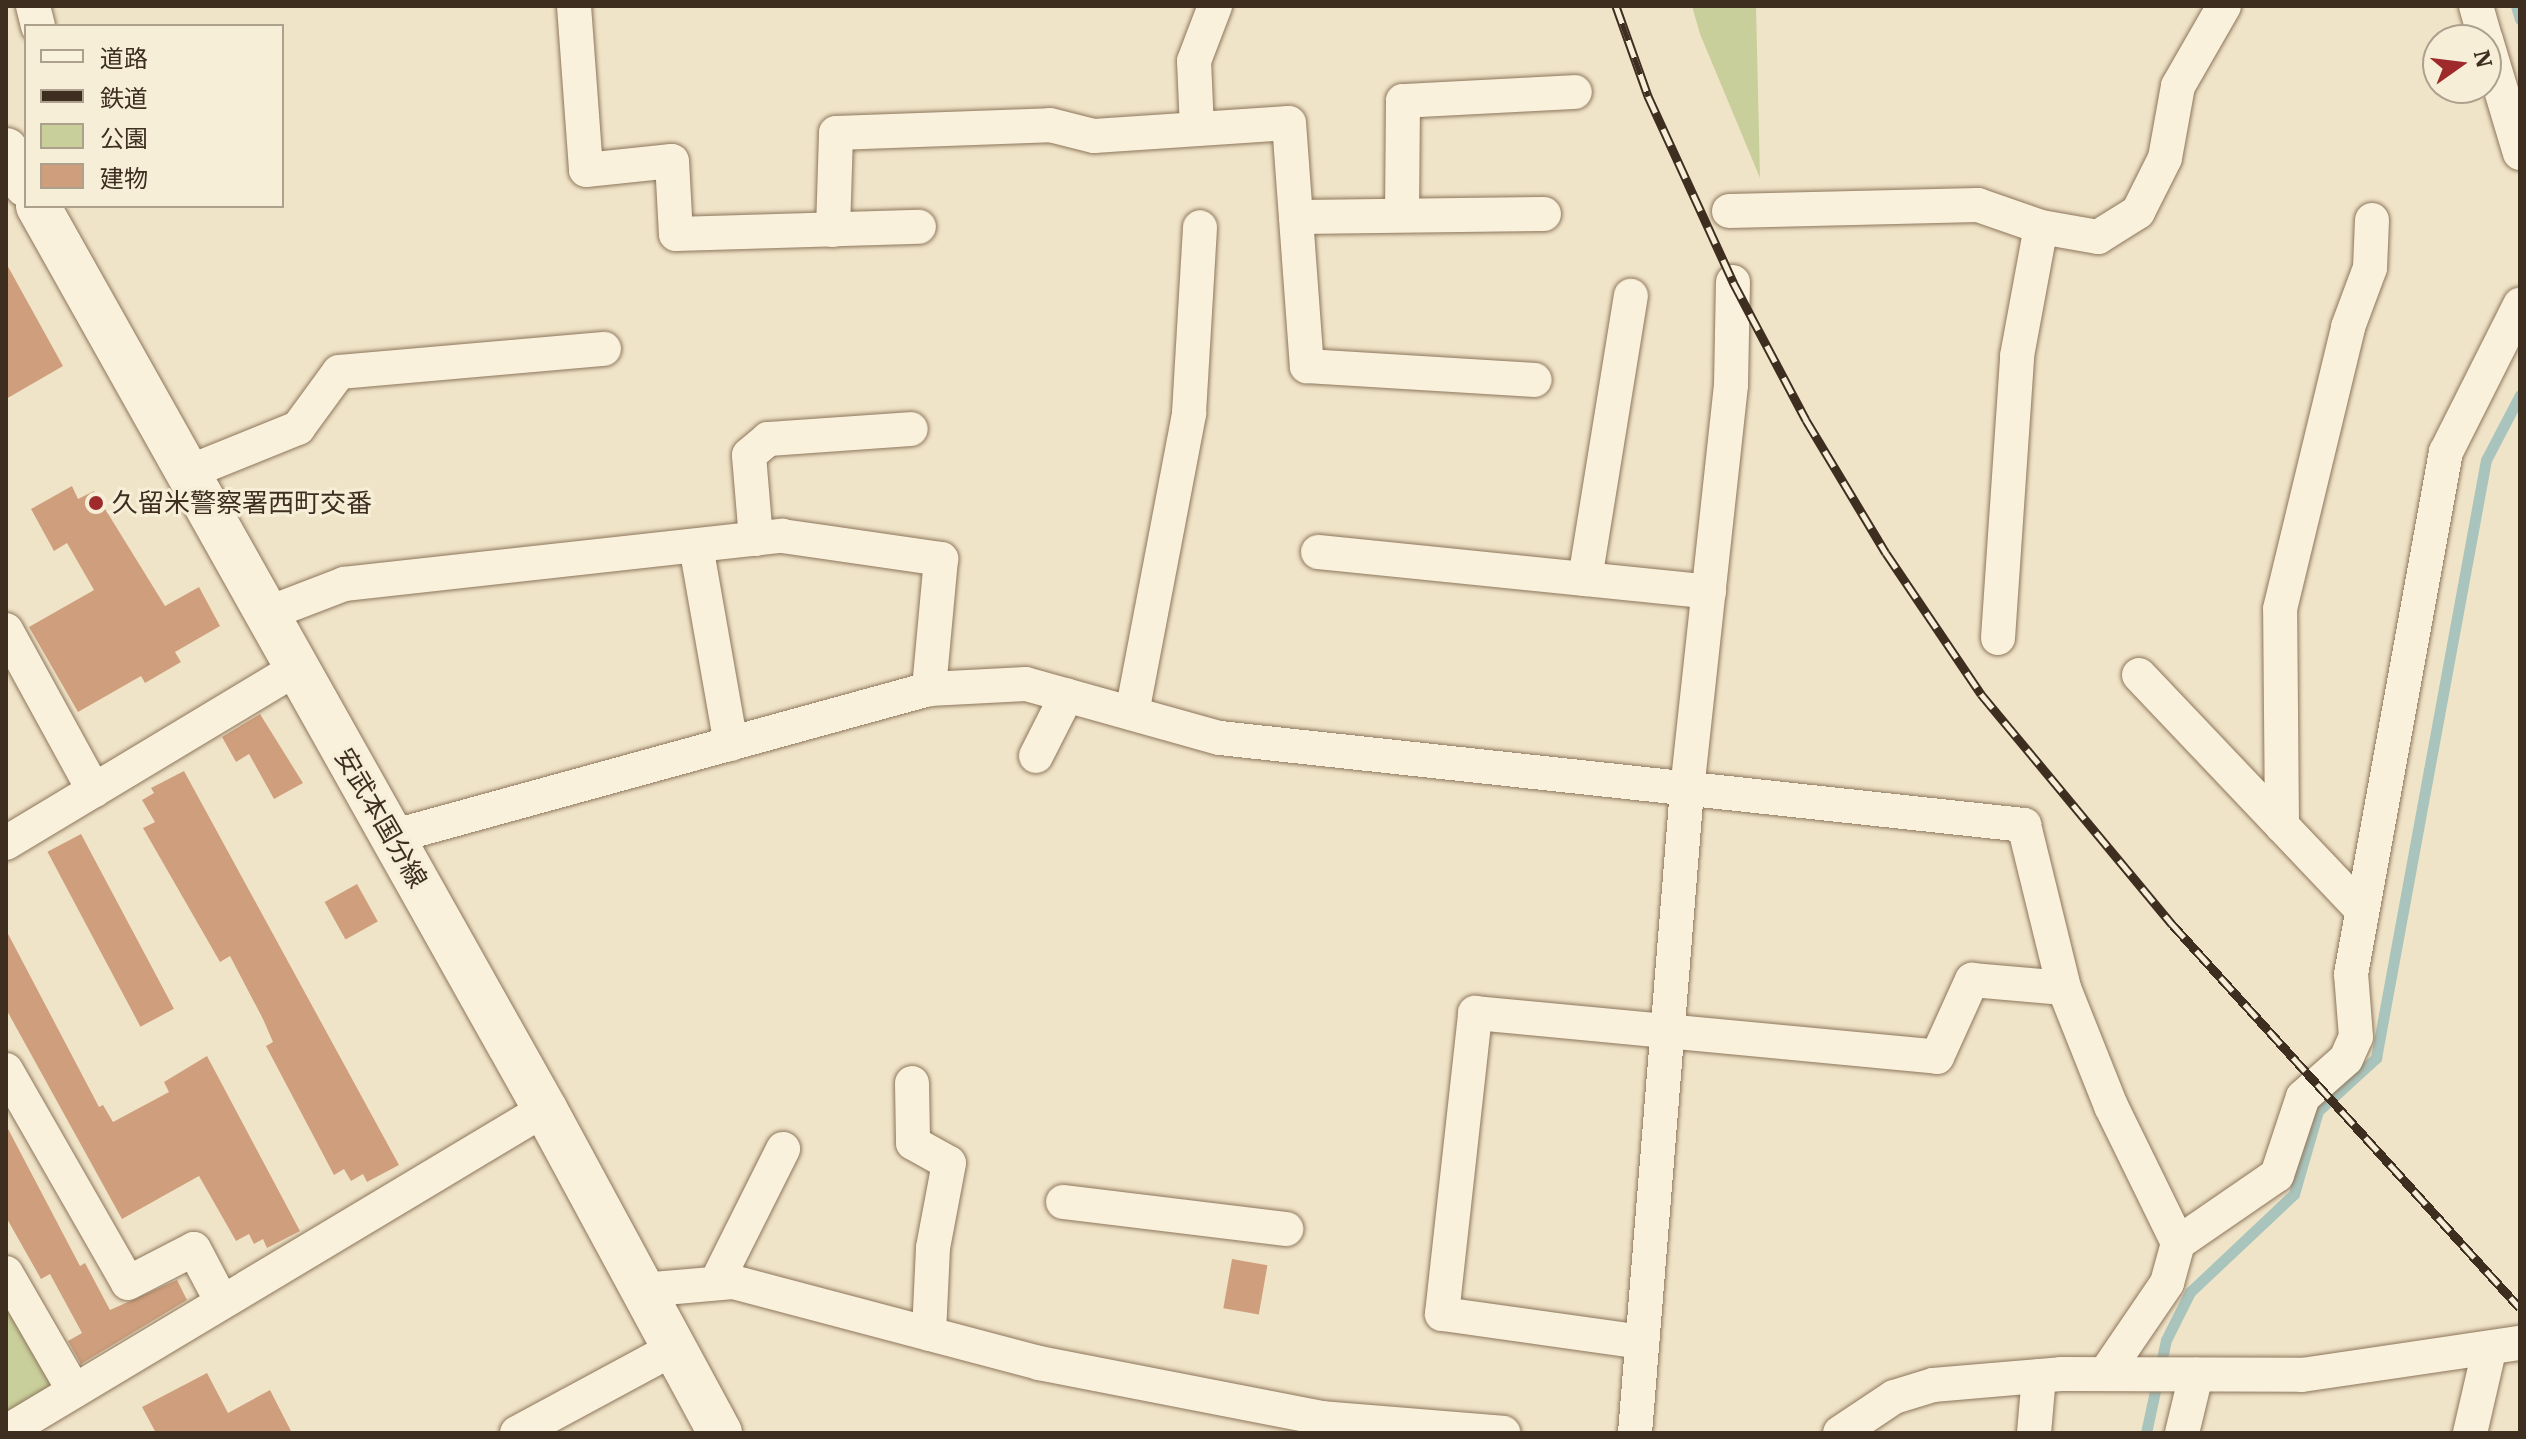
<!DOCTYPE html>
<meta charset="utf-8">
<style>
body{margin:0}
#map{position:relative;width:2526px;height:1439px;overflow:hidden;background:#f0e4c8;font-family:"IBM Plex Serif","Noto Sans JP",serif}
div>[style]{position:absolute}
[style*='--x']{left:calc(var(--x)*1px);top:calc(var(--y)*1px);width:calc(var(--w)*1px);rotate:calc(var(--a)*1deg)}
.green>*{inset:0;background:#c9cf9b}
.stream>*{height:11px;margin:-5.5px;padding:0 5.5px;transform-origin:5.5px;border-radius:5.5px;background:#a9c4bc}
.building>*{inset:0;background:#cf9f7d;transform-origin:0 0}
.roads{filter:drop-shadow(0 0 2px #8d765c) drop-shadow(0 0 2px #8d765c)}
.minor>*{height:34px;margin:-17px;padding:0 17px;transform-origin:17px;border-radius:17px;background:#faf1dc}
.secondary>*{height:44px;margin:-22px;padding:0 22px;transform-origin:22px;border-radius:22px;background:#faf1dc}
.rail>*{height:9px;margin-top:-4.5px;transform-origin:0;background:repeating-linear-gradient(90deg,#f7eed8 0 18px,#3d2e20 0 36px);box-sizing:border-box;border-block:2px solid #3d2e20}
.dots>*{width:22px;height:22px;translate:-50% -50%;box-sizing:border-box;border:4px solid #f7eed8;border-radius:50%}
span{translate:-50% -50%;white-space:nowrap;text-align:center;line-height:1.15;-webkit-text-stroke:6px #f7eed8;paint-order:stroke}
.poi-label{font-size:26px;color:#3d2e20}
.left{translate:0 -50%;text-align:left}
.street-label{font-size:26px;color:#3d2e20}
.frame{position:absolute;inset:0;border:8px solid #3d2e20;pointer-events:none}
.legend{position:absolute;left:24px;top:24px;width:260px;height:184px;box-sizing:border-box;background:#f7eed8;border:2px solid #ada18e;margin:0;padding:10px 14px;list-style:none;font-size:24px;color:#3d2e20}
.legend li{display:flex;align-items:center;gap:16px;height:40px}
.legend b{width:40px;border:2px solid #ada18e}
.north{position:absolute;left:2422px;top:24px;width:80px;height:80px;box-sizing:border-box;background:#f7eed8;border:2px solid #ada18e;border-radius:50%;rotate:76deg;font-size:22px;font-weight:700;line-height:32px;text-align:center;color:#3d2e20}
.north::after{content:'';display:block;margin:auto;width:28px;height:36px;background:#9e2a2b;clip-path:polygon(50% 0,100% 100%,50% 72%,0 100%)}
</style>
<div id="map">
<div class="green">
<div style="clip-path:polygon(1692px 6px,1756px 6px,1760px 178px,1700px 34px)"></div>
<div style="clip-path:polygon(6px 1294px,62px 1403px,6px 1431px)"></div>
</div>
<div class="stream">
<div style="--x:2516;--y:6;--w:14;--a:73"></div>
<div style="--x:2146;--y:1433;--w:95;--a:-77.9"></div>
<div style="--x:2166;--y:1340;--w:54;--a:-63.4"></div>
<div style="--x:2190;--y:1292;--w:143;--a:-43.3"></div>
<div style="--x:2294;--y:1194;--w:86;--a:-73.9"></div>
<div style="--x:2318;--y:1111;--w:79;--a:-42.4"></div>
<div style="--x:2376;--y:1058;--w:608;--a:-79.58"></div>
<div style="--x:2486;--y:460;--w:73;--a:-62.4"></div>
</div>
<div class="building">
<div style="clip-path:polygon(6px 263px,63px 366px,6px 399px)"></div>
<div style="clip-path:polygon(72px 486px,78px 499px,94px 491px,165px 606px,199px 587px,220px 626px,175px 652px,181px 662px,145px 683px,141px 676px,78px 712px,29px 627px,94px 590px,67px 543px,54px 551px,31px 509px)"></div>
<div style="clip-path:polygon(260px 714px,303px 783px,274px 799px,249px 754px,236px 762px,222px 737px)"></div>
<div style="clip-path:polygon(184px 771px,399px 1165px,367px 1182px,363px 1174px,351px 1181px,344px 1169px,334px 1175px,266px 1046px,273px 1042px,263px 1019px,230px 956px,220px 962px,143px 828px,155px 822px,142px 800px,154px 793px,151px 788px)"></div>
<div style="left:81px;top:834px;width:198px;height:38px;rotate:62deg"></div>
<div style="left:357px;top:884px;width:43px;height:37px;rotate:61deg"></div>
<div style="clip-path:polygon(6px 930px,99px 1107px,103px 1105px,113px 1122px,169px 1092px,164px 1082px,207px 1056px,300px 1231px,267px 1248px,263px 1239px,254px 1244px,249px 1234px,236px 1241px,199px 1176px,122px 1219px,6px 1009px)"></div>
<div style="clip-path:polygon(6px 1125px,80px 1266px,85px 1263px,110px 1310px,177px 1280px,187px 1300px,81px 1364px,68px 1341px,82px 1333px,50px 1274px,41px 1279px,6px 1217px)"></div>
<div style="left:1232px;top:1259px;width:36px;height:50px;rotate:10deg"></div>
<div style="clip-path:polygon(207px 1373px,228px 1413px,270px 1390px,292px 1433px,156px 1433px,142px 1407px)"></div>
</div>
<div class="roads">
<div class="minor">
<div style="--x:33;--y:6;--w:21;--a:76"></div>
<div style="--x:574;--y:6;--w:164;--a:85.8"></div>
<div style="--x:586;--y:170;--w:86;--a:-6"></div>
<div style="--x:672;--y:161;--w:73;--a:86.9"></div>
<div style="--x:676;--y:234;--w:243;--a:-1.7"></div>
<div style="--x:2476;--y:6;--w:35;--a:74"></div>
<div style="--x:2486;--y:40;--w:118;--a:73.3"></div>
<div style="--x:1197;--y:129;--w:68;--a:-92.5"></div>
<div style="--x:1194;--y:61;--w:59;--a:-69.1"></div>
<div style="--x:1729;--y:211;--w:249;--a:-1.4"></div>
<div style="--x:1978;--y:205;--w:67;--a:19.2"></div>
<div style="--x:2041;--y:227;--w:58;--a:10"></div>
<div style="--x:2098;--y:237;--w:47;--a:-32"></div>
<div style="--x:2138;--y:212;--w:60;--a:-63.4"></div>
<div style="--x:2165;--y:158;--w:73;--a:-79.8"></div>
<div style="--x:2178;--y:86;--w:92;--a:-60.1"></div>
<div style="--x:1402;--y:215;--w:114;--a:-89.5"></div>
<div style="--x:1403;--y:101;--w:172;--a:-3"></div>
<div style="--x:1296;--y:217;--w:248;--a:-0.7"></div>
<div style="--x:833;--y:230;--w:97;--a:-88.2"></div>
<div style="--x:836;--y:133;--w:214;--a:-2.1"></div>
<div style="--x:1050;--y:125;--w:45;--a:14"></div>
<div style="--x:1094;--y:136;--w:195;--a:-3.8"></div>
<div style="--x:1289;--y:123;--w:244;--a:85.8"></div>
<div style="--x:1307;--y:366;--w:228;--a:3.5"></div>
<div style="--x:189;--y:472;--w:118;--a:-22"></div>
<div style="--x:298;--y:428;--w:69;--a:-53.8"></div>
<div style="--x:339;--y:372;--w:266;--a:-5"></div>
<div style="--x:756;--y:539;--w:84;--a:-94.8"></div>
<div style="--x:749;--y:455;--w:25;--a:-40"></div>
<div style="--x:768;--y:439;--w:143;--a:-4"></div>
<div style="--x:696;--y:546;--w:201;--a:80"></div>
<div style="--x:1318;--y:552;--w:393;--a:5.8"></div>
<div style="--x:1585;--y:579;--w:287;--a:-80.8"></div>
<div style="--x:266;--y:614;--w:84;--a:-21"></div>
<div style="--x:344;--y:584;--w:441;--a:-6.3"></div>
<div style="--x:782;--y:536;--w:161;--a:8.2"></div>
<div style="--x:941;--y:559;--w:131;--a:95.3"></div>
<div style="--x:6;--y:630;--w:183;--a:61.3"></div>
<div style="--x:1998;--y:638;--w:283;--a:-86.1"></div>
<div style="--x:2017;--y:356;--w:131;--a:-79.5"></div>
<div style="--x:2139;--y:675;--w:324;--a:46.5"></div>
<div style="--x:1132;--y:713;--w:305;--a:-79.2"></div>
<div style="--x:1189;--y:413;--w:186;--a:-86.6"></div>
<div style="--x:1036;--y:756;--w:68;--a:-63.1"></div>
<div style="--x:2282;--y:826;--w:217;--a:-90.5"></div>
<div style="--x:2280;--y:609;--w:290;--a:-76.4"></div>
<div style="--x:2348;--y:327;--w:63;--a:-69.6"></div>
<div style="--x:2370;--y:268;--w:48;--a:-87.6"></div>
<div style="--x:391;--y:837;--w:558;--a:-15.38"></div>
<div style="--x:929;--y:689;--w:97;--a:-3"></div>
<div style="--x:1026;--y:684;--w:201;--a:15.6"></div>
<div style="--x:1220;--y:738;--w:809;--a:6.18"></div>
<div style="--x:2024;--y:825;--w:168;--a:76.2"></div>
<div style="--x:2064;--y:988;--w:127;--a:68.3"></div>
<div style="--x:2111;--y:1106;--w:153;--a:63.9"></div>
<div style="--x:6;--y:843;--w:338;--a:-31"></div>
<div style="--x:6;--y:1070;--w:245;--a:60.2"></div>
<div style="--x:128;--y:1283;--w:74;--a:-27.3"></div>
<div style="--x:194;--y:1249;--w:60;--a:62.2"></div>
<div style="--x:912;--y:1083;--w:60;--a:89"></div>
<div style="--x:913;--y:1143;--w:41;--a:29.1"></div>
<div style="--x:949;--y:1163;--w:86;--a:100.7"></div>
<div style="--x:933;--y:1248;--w:86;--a:92.7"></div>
<div style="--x:1063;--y:1202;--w:225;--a:6.9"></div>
<div style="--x:6;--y:1273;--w:136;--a:60"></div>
<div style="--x:716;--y:1283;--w:150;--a:-63.4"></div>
<div style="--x:642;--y:1290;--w:91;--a:-5"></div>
<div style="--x:733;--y:1282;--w:317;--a:14.8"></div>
<div style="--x:1039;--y:1363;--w:288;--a:11"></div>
<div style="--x:1322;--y:1418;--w:182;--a:4.7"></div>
<div style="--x:1642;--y:1342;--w:202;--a:-172"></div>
<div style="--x:1442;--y:1314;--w:303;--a:-83.7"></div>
<div style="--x:1475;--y:1013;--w:464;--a:5.4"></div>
<div style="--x:1937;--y:1057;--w:85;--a:-65.6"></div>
<div style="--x:1972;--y:980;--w:92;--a:5"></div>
<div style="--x:2105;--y:1374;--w:110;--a:-55.7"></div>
<div style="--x:2167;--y:1283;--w:41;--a:-74.6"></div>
<div style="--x:2178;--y:1243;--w:120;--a:-34.5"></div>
<div style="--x:2277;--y:1175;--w:82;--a:-71.6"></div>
<div style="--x:2303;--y:1097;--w:57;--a:-41.5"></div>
<div style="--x:2346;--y:1059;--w:24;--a:-66"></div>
<div style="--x:2356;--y:1037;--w:63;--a:-94.5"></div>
<div style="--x:2351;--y:974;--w:531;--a:-79.69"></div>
<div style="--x:2446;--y:452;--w:165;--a:-63.3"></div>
<div style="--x:6;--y:1432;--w:628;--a:-30.93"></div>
<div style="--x:517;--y:1433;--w:177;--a:-28.3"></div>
<div style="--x:1635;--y:1433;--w:645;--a:-85.38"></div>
<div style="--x:1687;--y:790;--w:407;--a:-83.8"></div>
<div style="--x:1731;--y:385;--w:103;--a:-88.9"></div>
<div style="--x:1840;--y:1433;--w:65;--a:-33.7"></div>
<div style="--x:1894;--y:1397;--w:41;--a:-17.1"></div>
<div style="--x:1933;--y:1385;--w:128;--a:-4.9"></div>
<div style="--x:2061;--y:1374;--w:241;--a:0.2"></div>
<div style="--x:2302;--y:1375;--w:220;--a:-8.4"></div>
<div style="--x:2034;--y:1433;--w:57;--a:-85"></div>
<div style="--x:2182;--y:1433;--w:60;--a:-76.4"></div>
<div style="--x:2470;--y:1433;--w:84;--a:-77"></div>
</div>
<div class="secondary">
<div style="--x:6;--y:150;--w:40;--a:60.3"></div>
<div style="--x:38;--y:206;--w:1036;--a:60.69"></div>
<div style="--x:545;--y:1109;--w:368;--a:61.6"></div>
</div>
</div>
<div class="rail">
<div style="--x:1616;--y:6;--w:96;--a:70.4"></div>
<div style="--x:1648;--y:96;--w:205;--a:65.4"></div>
<div style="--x:1733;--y:282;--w:156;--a:62.1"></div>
<div style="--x:1806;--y:420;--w:155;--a:59"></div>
<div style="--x:1886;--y:553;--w:170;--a:56"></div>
<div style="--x:1981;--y:694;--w:299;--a:50.3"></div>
<div style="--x:2172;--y:924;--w:518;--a:47.82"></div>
</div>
<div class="dots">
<div style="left:96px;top:503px;background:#9e2a2b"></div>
</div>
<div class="poi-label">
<span class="left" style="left:112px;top:503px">久留米警察署西町交番</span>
</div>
<div class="street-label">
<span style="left:381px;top:818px;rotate:60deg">安武本国分線</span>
</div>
<div class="frame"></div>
<ul class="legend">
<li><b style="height:10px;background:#faf1dc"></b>道路</li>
<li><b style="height:10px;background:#3d2e20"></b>鉄道</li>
<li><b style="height:22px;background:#c9cf9b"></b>公園</li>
<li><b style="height:22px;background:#cf9f7d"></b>建物</li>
</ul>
<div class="north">N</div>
</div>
